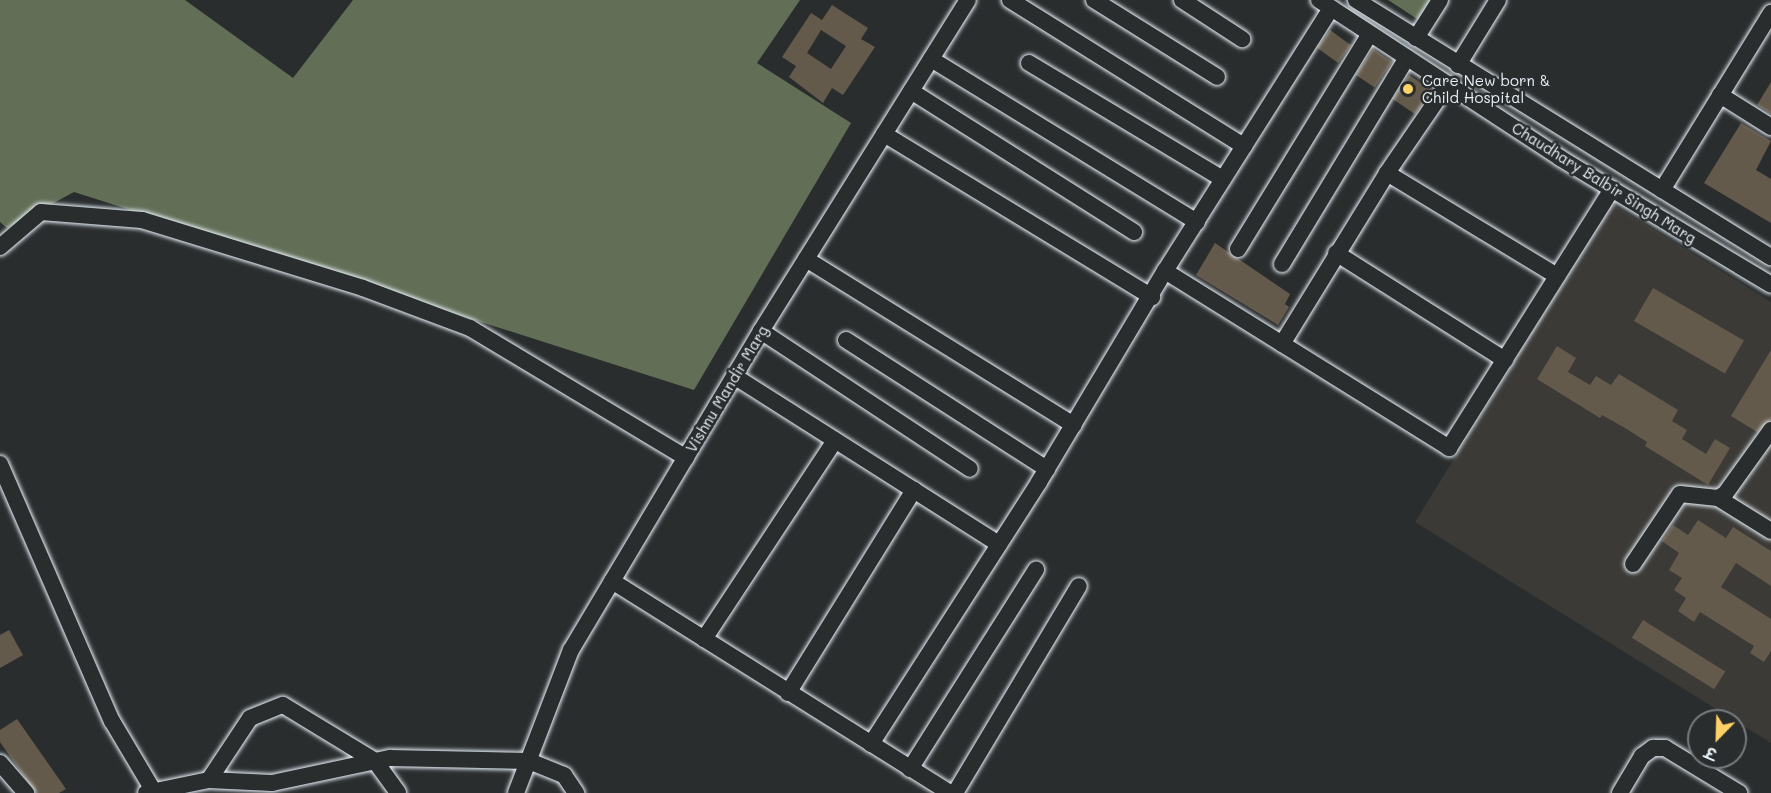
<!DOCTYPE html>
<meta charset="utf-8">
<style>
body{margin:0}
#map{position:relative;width:1771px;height:793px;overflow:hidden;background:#2a2d2e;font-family:Mali,"Playpen Sans Deva",sans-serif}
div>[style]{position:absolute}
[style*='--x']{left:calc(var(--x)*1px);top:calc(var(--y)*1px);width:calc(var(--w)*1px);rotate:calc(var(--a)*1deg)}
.built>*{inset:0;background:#3b3a37}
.green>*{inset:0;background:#626e56}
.building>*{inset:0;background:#645a4b;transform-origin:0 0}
.roads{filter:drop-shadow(0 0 2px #e8f1f8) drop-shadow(0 0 2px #e8f1f8)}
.minor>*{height:16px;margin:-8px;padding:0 8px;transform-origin:8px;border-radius:8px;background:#2a2d2e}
.dots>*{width:16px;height:16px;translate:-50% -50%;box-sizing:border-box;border:3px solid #2a2d2e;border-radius:50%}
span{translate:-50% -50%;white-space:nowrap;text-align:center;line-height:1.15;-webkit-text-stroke:5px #2a2d2e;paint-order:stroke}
.poi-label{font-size:15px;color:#e8f1f8}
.left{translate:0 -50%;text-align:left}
.street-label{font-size:15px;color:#e8f1f8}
.north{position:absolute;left:1687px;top:709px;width:60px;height:60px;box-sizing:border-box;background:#2a2d2e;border:2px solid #767b7f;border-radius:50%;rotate:203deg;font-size:16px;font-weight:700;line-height:24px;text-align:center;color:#e8f1f8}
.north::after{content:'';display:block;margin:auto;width:21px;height:27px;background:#ffd166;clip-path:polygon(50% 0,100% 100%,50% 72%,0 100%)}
</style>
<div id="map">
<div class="built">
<div style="clip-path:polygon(1612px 204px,1771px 302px,1771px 743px,1415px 522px)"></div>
</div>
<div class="green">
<div style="clip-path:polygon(0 0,185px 0,293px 78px,353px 0,800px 0,757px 63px,851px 123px,694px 390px,74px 192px,7px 228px,0 222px)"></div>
<div style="clip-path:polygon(1388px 0,1444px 0,1428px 26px)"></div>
</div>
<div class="building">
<div style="clip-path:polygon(evenodd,832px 5px,868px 28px,861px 39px,875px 47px,843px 95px,832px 88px,823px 103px,789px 77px,796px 66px,782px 57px,811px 13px,822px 20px,832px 5px,821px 30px,846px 46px,831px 69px,807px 53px,821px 30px)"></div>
<div style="left:1330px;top:30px;width:26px;height:22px;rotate:36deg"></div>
<div style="left:1373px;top:49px;width:23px;height:31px;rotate:34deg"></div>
<div style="left:1409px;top:75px;width:27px;height:29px;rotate:34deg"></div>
<div style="clip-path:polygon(1771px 82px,1771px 114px,1757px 105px)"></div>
<div style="clip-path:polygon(1741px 123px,1771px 141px,1756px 170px,1771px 179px,1771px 223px,1704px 183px)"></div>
<div style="clip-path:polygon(1215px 243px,1290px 294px,1285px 304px,1289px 307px,1278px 325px,1196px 275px)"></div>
<div style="left:1653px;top:288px;width:105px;height:38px;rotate:30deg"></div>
<div style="clip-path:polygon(1557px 346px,1576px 358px,1568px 372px,1590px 385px,1596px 376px,1611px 385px,1619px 374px,1678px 410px,1672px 421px,1687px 430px,1682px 439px,1706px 454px,1715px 439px,1730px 448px,1708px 485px,1645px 446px,1647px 442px,1625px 428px,1602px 415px,1600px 418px,1537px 379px)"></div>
<div style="clip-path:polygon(1771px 350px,1771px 419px,1757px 432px,1731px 416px)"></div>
<div style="clip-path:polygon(1698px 520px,1726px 538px,1733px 527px,1771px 551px,1771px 586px,1736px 563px,1721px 587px,1771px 619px,1771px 651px,1764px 662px,1750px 653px,1754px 646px,1700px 612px,1694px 622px,1678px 611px,1686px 598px,1674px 590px,1682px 578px,1669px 570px,1679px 553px,1662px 541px,1673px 525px,1688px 535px)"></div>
<div style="left:1643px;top:620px;width:97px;height:21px;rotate:32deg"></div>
<div style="clip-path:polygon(9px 630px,23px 655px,0 668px,0 635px)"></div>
<div style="clip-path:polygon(17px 719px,66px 789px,59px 793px,36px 793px,0 742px,0 730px)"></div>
</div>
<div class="roads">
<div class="minor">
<div style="--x:1010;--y:0;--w:276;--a:32"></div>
<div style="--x:1094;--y:0;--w:145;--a:32"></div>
<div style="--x:1182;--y:0;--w:72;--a:33"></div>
<div style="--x:1319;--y:0;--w:288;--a:33.2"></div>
<div style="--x:1560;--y:158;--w:246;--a:31"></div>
<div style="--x:1356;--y:0;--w:488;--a:31.8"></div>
<div style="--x:1416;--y:38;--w:45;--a:-57.7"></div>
<div style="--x:931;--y:59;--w:312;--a:31.5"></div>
<div style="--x:1029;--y:63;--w:226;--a:30.9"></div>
<div style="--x:1458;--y:65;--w:76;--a:-58.4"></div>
<div style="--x:911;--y:91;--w:264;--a:32.3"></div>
<div style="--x:1720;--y:95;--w:60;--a:32.1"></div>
<div style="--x:884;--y:134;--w:314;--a:31.3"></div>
<div style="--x:1387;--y:173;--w:199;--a:31.2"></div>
<div style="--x:1662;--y:190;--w:208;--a:-58.4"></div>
<div style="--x:0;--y:247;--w:54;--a:-40.5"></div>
<div style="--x:41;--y:212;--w:101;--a:4.5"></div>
<div style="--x:142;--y:220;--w:231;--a:17.1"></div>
<div style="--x:363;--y:288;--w:114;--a:20.5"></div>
<div style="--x:470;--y:328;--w:252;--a:31"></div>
<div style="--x:1238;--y:249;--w:252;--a:-58.5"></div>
<div style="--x:1336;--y:253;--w:200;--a:32.3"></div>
<div style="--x:806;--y:259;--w:315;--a:31.8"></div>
<div style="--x:1282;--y:264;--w:241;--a:-58.8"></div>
<div style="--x:1165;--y:271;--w:335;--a:31.9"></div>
<div style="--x:1449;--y:448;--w:306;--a:-57.8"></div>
<div style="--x:761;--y:331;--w:250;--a:33.4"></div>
<div style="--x:846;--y:340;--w:239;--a:32.7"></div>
<div style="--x:1282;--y:344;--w:201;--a:-58.4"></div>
<div style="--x:1387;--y:173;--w:108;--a:-55.6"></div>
<div style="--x:734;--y:376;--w:314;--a:32.4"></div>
<div style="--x:0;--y:464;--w:280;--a:66.5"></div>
<div style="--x:112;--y:721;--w:80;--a:59.3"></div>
<div style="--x:1718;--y:498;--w:62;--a:31.9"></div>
<div style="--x:1633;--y:564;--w:84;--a:-56.1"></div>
<div style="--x:1680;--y:494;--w:38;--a:6"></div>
<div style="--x:1718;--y:498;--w:8;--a:-30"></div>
<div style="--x:1725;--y:494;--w:79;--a:-54.3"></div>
<div style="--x:612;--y:581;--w:399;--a:32.1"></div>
<div style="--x:704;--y:639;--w:238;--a:-56.6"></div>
<div style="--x:788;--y:693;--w:239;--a:-58.2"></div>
<div style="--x:871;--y:744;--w:311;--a:-57.3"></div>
<div style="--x:1039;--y:482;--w:246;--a:-59.2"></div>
<div style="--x:1165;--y:271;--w:311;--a:-57.7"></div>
<div style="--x:0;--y:763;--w:40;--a:49"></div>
<div style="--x:910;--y:769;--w:236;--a:-57.7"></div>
<div style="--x:209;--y:780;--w:74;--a:-56.5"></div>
<div style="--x:250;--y:718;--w:35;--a:-22"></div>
<div style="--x:283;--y:705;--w:108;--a:31.3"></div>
<div style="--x:375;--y:761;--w:39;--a:54"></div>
<div style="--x:146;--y:793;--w:64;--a:-11.7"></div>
<div style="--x:209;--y:780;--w:63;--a:2.7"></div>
<div style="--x:272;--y:783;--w:121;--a:-12"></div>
<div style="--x:390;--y:758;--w:139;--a:1.2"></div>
<div style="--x:529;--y:761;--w:38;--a:22"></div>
<div style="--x:564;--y:775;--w:22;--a:56"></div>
<div style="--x:516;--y:793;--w:153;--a:-69"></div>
<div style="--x:571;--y:650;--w:371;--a:-59.2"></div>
<div style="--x:761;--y:331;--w:390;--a:-58"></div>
<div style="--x:955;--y:793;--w:241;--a:-59.1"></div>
<div style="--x:1620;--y:793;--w:43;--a:-59.3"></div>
<div style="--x:1642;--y:756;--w:14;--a:-36"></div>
<div style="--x:1653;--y:748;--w:12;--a:0"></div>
<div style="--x:1665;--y:748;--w:87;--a:31.3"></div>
</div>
</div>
<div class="dots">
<div style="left:1408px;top:89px;background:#ffd166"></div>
</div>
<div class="poi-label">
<span class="left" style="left:1422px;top:89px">Care New born &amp;<br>Child Hospital</span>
</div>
<div class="street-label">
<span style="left:1604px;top:183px;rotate:32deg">Chaudhary Balbir Singh Marg</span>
<span style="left:727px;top:389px;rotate:-59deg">Vishnu Mandir Marg</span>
</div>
<div class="north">उ</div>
</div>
